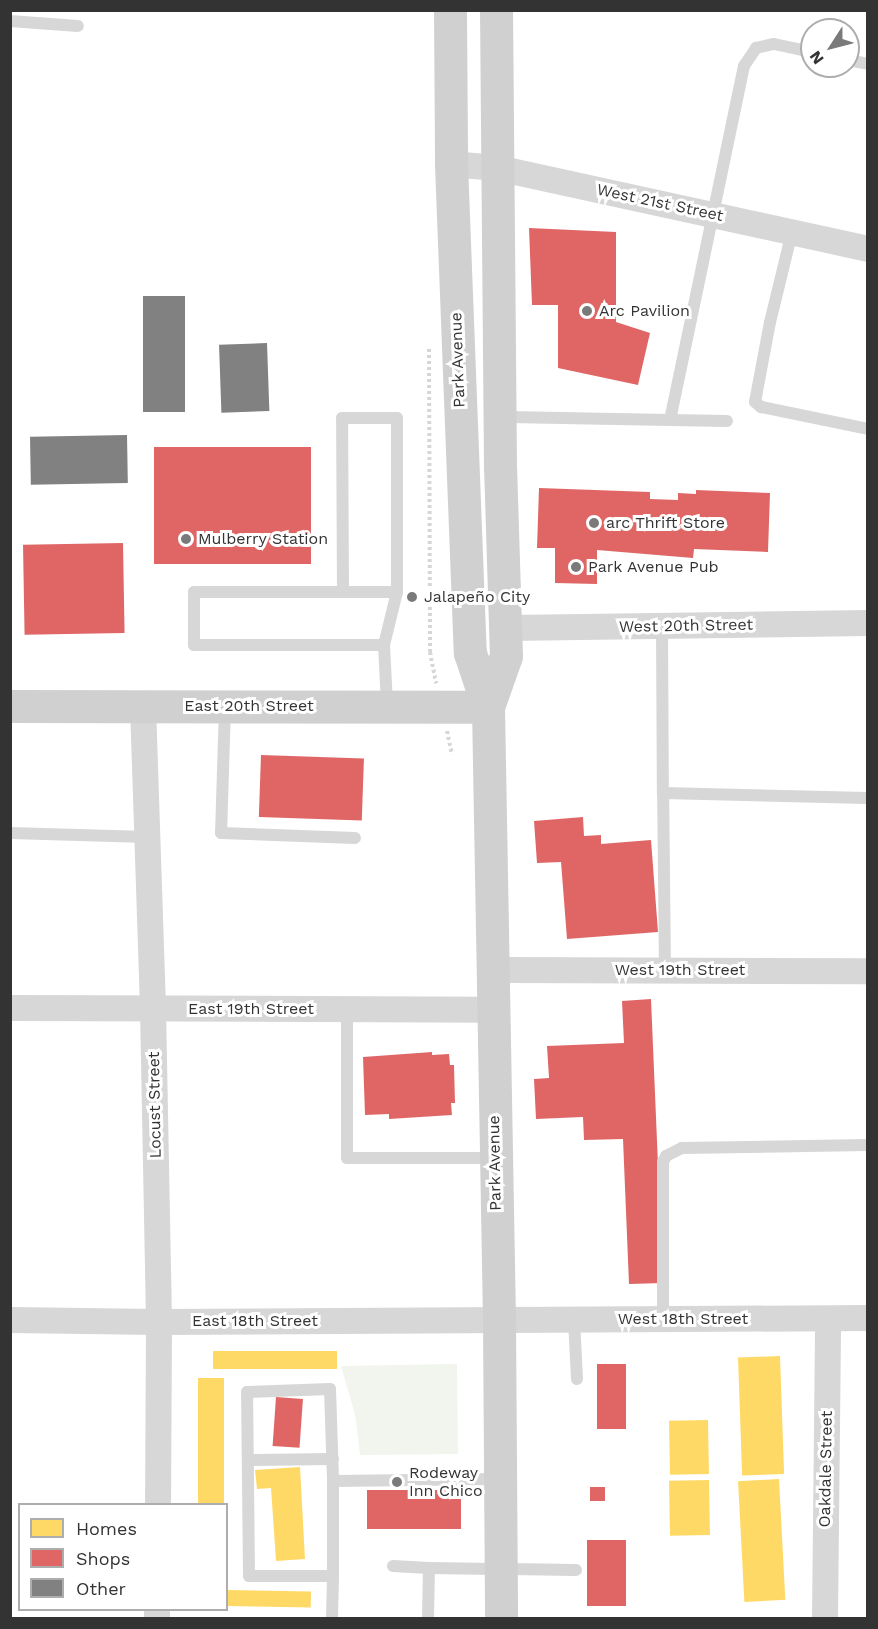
<!DOCTYPE html>
<meta charset="utf-8">
<style>
body{margin:0}
#map{position:relative;width:878px;height:1629px;overflow:hidden;background:#fff;font-family:"Work Sans",sans-serif}
div>[style]{position:absolute}
[style*='--x']{left:calc(var(--x)*1px);top:calc(var(--y)*1px);width:calc(var(--w)*1px);rotate:calc(var(--a)*1deg)}
.green>*{inset:0;background:#f1f5ed}
.homes>*{inset:0;background:#ffd966;transform-origin:0 0}
.shops>*{inset:0;background:#e06666;transform-origin:0 0}
.building>*{inset:0;background:#818181;transform-origin:0 0}
.path>*{height:4px;margin-top:-2px;transform-origin:0;background:repeating-linear-gradient(90deg,#d6d6d6 0 3px,transparent 0 6px)}
.lane>*{height:12px;margin:-6px;padding:0 6px;transform-origin:6px;border-radius:6px;background:#d7d7d7}
.street>*{height:26px;margin:-13px;padding:0 13px;transform-origin:13px;border-radius:13px;background:#d7d7d7}
.secondary>*{height:33px;margin:-16.5px;padding:0 16.5px;transform-origin:16.5px;border-radius:16.5px;background:#d0d0d0}
.dots>*{width:16px;height:16px;translate:-50% -50%;box-sizing:border-box;border:3px solid #fff;border-radius:50%}
span{translate:-50% -50%;white-space:nowrap;text-align:center;line-height:1.15;-webkit-text-stroke:6px #fff;paint-order:stroke}
.street-label{font-size:16px;color:#333}
.poi-label{font-size:16px;color:#333}
.left{translate:0 -50%;text-align:left}
.frame{position:absolute;inset:0;border:12px solid #333;pointer-events:none}
.legend{position:absolute;left:18px;top:1503px;width:210px;height:108px;box-sizing:border-box;background:#fff;border:2px solid #adadad;margin:0;padding:8px 10px;list-style:none;font-size:18px;color:#333}
.legend li{display:flex;align-items:center;gap:12px;height:30px}
.legend b{width:30px;border:2px solid #adadad}
.north{position:absolute;left:800px;top:18px;width:60px;height:60px;box-sizing:border-box;background:#fff;border:2px solid #adadad;border-radius:50%;rotate:234deg;font-size:16px;font-weight:700;line-height:24px;text-align:center;color:#333}
.north::after{content:'';display:block;margin:auto;width:21px;height:27px;background:#7a7a7a;clip-path:polygon(50% 0,100% 100%,50% 72%,0 100%)}
</style>
<div id="map">
<div class="green">
<div style="clip-path:polygon(457px 1364px,458px 1454px,360px 1455px,355px 1414px,341px 1366px)"></div>
</div>
<div class="homes">
<div style="left:213px;top:1351px;width:124px;height:18px"></div>
<div style="left:780px;top:1356px;width:118px;height:42px;rotate:88deg"></div>
<div style="left:198px;top:1378px;width:26px;height:126px"></div>
<div style="left:708px;top:1420px;width:54px;height:39px;rotate:89deg"></div>
<div style="clip-path:polygon(300px 1467px,305px 1559px,276px 1561px,271px 1488px,257px 1489px,255px 1470px)"></div>
<div style="left:779px;top:1479px;width:121px;height:41px;rotate:87deg"></div>
<div style="left:709px;top:1480px;width:55px;height:40px;rotate:89deg"></div>
<div style="left:226px;top:1590px;width:85px;height:16px;rotate:1deg"></div>
</div>
<div class="shops">
<div style="clip-path:polygon(529px 228px,616px 232px,616px 322px,650px 333px,638px 385px,558px 368px,558px 305px,532px 305px)"></div>
<div style="left:154px;top:447px;width:157px;height:117px"></div>
<div style="clip-path:polygon(539px 488px,650px 492px,650px 499px,678px 500px,678px 493px,696px 494px,696px 490px,770px 493px,768px 552px,694px 549px,693px 558px,597px 550px,597px 584px,555px 583px,555px 548px,537px 548px)"></div>
<div style="left:123px;top:543px;width:90px;height:100px;rotate:89deg"></div>
<div style="left:261px;top:755px;width:103px;height:62px;rotate:2deg"></div>
<div style="clip-path:polygon(583px 817px,584px 836px,601px 835px,601px 844px,651px 840px,658px 932px,567px 939px,561px 862px,537px 863px,534px 821px)"></div>
<div style="clip-path:polygon(651px 999px,663px 1283px,629px 1284px,623px 1139px,584px 1140px,583px 1117px,536px 1119px,534px 1079px,549px 1078px,547px 1046px,624px 1043px,622px 1001px)"></div>
<div style="clip-path:polygon(432px 1052px,432px 1055px,449px 1054px,450px 1065px,454px 1065px,455px 1103px,451px 1103px,452px 1115px,389px 1119px,389px 1114px,365px 1115px,363px 1057px)"></div>
<div style="left:597px;top:1364px;width:29px;height:65px"></div>
<div style="left:276px;top:1397px;width:27px;height:49px;rotate:4deg"></div>
<div style="left:605px;top:1487px;width:14px;height:15px;rotate:90deg"></div>
<div style="left:461px;top:1490px;width:39px;height:94px;rotate:90deg"></div>
<div style="left:587px;top:1540px;width:39px;height:66px"></div>
</div>
<div class="building">
<div style="left:143px;top:296px;width:42px;height:116px"></div>
<div style="left:267px;top:343px;width:68px;height:48px;rotate:88deg"></div>
<div style="left:127px;top:435px;width:48px;height:97px;rotate:89deg"></div>
</div>
<div class="path">
<div style="--x:429;--y:349;--w:303;--a:89.8"></div>
<div style="--x:430;--y:652;--w:32;--a:79"></div>
<div style="--x:447;--y:731;--w:24;--a:78"></div>
</div>
<div class="lane">
<div style="--x:10;--y:21;--w:68;--a:4.2"></div>
<div style="--x:848;--y:60;--w:20;--a:11"></div>
<div style="--x:792;--y:232;--w:93;--a:103.7"></div>
<div style="--x:770;--y:322;--w:81;--a:100.6"></div>
<div style="--x:755;--y:402;--w:8;--a:40"></div>
<div style="--x:761;--y:407;--w:109;--a:11.6"></div>
<div style="--x:501;--y:417;--w:169;--a:1"></div>
<div style="--x:670;--y:420;--w:362;--a:-78.2"></div>
<div style="--x:744;--y:66;--w:22;--a:-56"></div>
<div style="--x:756;--y:48;--w:18;--a:-13"></div>
<div style="--x:774;--y:44;--w:39;--a:12"></div>
<div style="--x:670;--y:420;--w:57;--a:1"></div>
<div style="--x:343;--y:592;--w:174;--a:-90.3"></div>
<div style="--x:342;--y:418;--w:55;--a:0"></div>
<div style="--x:397;--y:418;--w:174;--a:90"></div>
<div style="--x:662;--y:626;--w:167;--a:89.7"></div>
<div style="--x:384;--y:645;--w:190;--a:180"></div>
<div style="--x:194;--y:645;--w:53;--a:-90"></div>
<div style="--x:194;--y:592;--w:203;--a:0"></div>
<div style="--x:397;--y:592;--w:55;--a:103.8"></div>
<div style="--x:384;--y:645;--w:60;--a:87.1"></div>
<div style="--x:225;--y:707;--w:126;--a:91.8"></div>
<div style="--x:221;--y:833;--w:134;--a:2.1"></div>
<div style="--x:10;--y:833;--w:137;--a:1.7"></div>
<div style="--x:665;--y:970;--w:177;--a:-90.6"></div>
<div style="--x:663;--y:793;--w:205;--a:1.4"></div>
<div style="--x:347;--y:1009;--w:149;--a:90"></div>
<div style="--x:347;--y:1158;--w:147;--a:0"></div>
<div style="--x:663;--y:1319;--w:157;--a:-90"></div>
<div style="--x:663;--y:1162;--w:7;--a:-63"></div>
<div style="--x:666;--y:1156;--w:18;--a:-27"></div>
<div style="--x:682;--y:1148;--w:186;--a:-0.9"></div>
<div style="--x:574;--y:1320;--w:59;--a:87.1"></div>
<div style="--x:248;--y:1460;--w:85;--a:-0.7"></div>
<div style="--x:393;--y:1566;--w:36;--a:3"></div>
<div style="--x:333;--y:1576;--w:95;--a:-90"></div>
<div style="--x:332;--y:1618;--w:42;--a:-88.6"></div>
<div style="--x:333;--y:1576;--w:84;--a:180"></div>
<div style="--x:249;--y:1576;--w:184;--a:-90.6"></div>
<div style="--x:247;--y:1392;--w:83;--a:-2.1"></div>
<div style="--x:330;--y:1389;--w:92;--a:88.1"></div>
<div style="--x:333;--y:1481;--w:165;--a:-0.7"></div>
<div style="--x:428;--y:1618;--w:50;--a:-88.9"></div>
<div style="--x:429;--y:1568;--w:147;--a:0.8"></div>
</div>
<div class="street">
<div style="--x:451;--y:164;--w:46;--a:5"></div>
<div style="--x:497;--y:168;--w:380;--a:12.3"></div>
<div style="--x:505;--y:628;--w:363;--a:-0.8"></div>
<div style="--x:143;--y:706;--w:302;--a:88.1"></div>
<div style="--x:153;--y:1008;--w:314;--a:88.9"></div>
<div style="--x:159;--y:1322;--w:182;--a:90.3"></div>
<div style="--x:492;--y:970;--w:376;--a:0.2"></div>
<div style="--x:10;--y:1008;--w:482;--a:0.2"></div>
<div style="--x:10;--y:1320;--w:149;--a:0.8"></div>
<div style="--x:159;--y:1322;--w:709;--a:-0.32"></div>
<div style="--x:157;--y:1618;--w:8;--a:-90"></div>
<div style="--x:825;--y:1618;--w:299;--a:-89.4"></div>
</div>
<div class="secondary">
<div style="--x:450;--y:10;--w:154;--a:89.6"></div>
<div style="--x:451;--y:164;--w:489;--a:87.8"></div>
<div style="--x:470;--y:653;--w:57;--a:71.6"></div>
<div style="--x:488;--y:707;--w:613;--a:88.97"></div>
<div style="--x:499;--y:1320;--w:298;--a:89.6"></div>
<div style="--x:10;--y:706;--w:478;--a:0.1"></div>
<div style="--x:488;--y:707;--w:54;--a:-70.6"></div>
<div style="--x:506;--y:656;--w:190;--a:-91.8"></div>
<div style="--x:500;--y:466;--w:456;--a:-90.5"></div>
</div>
<div class="dots">
<div style="left:587px;top:311px;background:#7a7a7a"></div>
<div style="left:594px;top:523px;background:#7a7a7a"></div>
<div style="left:186px;top:539px;background:#7a7a7a"></div>
<div style="left:576px;top:567px;background:#7a7a7a"></div>
<div style="left:412px;top:597px;background:#7a7a7a"></div>
<div style="left:397px;top:1482px;background:#7a7a7a"></div>
</div>
<div class="street-label">
<span style="left:660px;top:203px;rotate:12deg">West 21st Street</span>
<span style="left:458px;top:360px;rotate:-92deg">Park Avenue</span>
<span style="left:686px;top:626px;rotate:-1deg">West 20th Street</span>
<span style="left:249px;top:706px">East 20th Street</span>
<span style="left:680px;top:970px">West 19th Street</span>
<span style="left:251px;top:1009px">East 19th Street</span>
<span style="left:155px;top:1105px;rotate:-91deg">Locust Street</span>
<span style="left:495px;top:1163px;rotate:-91deg">Park Avenue</span>
<span style="left:683px;top:1319px">West 18th Street</span>
<span style="left:255px;top:1321px">East 18th Street</span>
<span style="left:826px;top:1469px;rotate:-89deg">Oakdale Street</span>
</div>
<div class="poi-label">
<span class="left" style="left:599px;top:311px">Arc Pavilion</span>
<span class="left" style="left:606px;top:523px">arc Thrift Store</span>
<span class="left" style="left:198px;top:539px">Mulberry Station</span>
<span class="left" style="left:588px;top:567px">Park Avenue Pub</span>
<span class="left" style="left:424px;top:597px">Jalapeño City</span>
<span class="left" style="left:409px;top:1482px">Rodeway<br>Inn Chico</span>
</div>
<div class="frame"></div>
<ul class="legend">
<li><b style="height:16px;background:#ffd966"></b>Homes</li>
<li><b style="height:16px;background:#e06666"></b>Shops</li>
<li><b style="height:16px;background:#818181"></b>Other</li>
</ul>
<div class="north">N</div>
</div>
